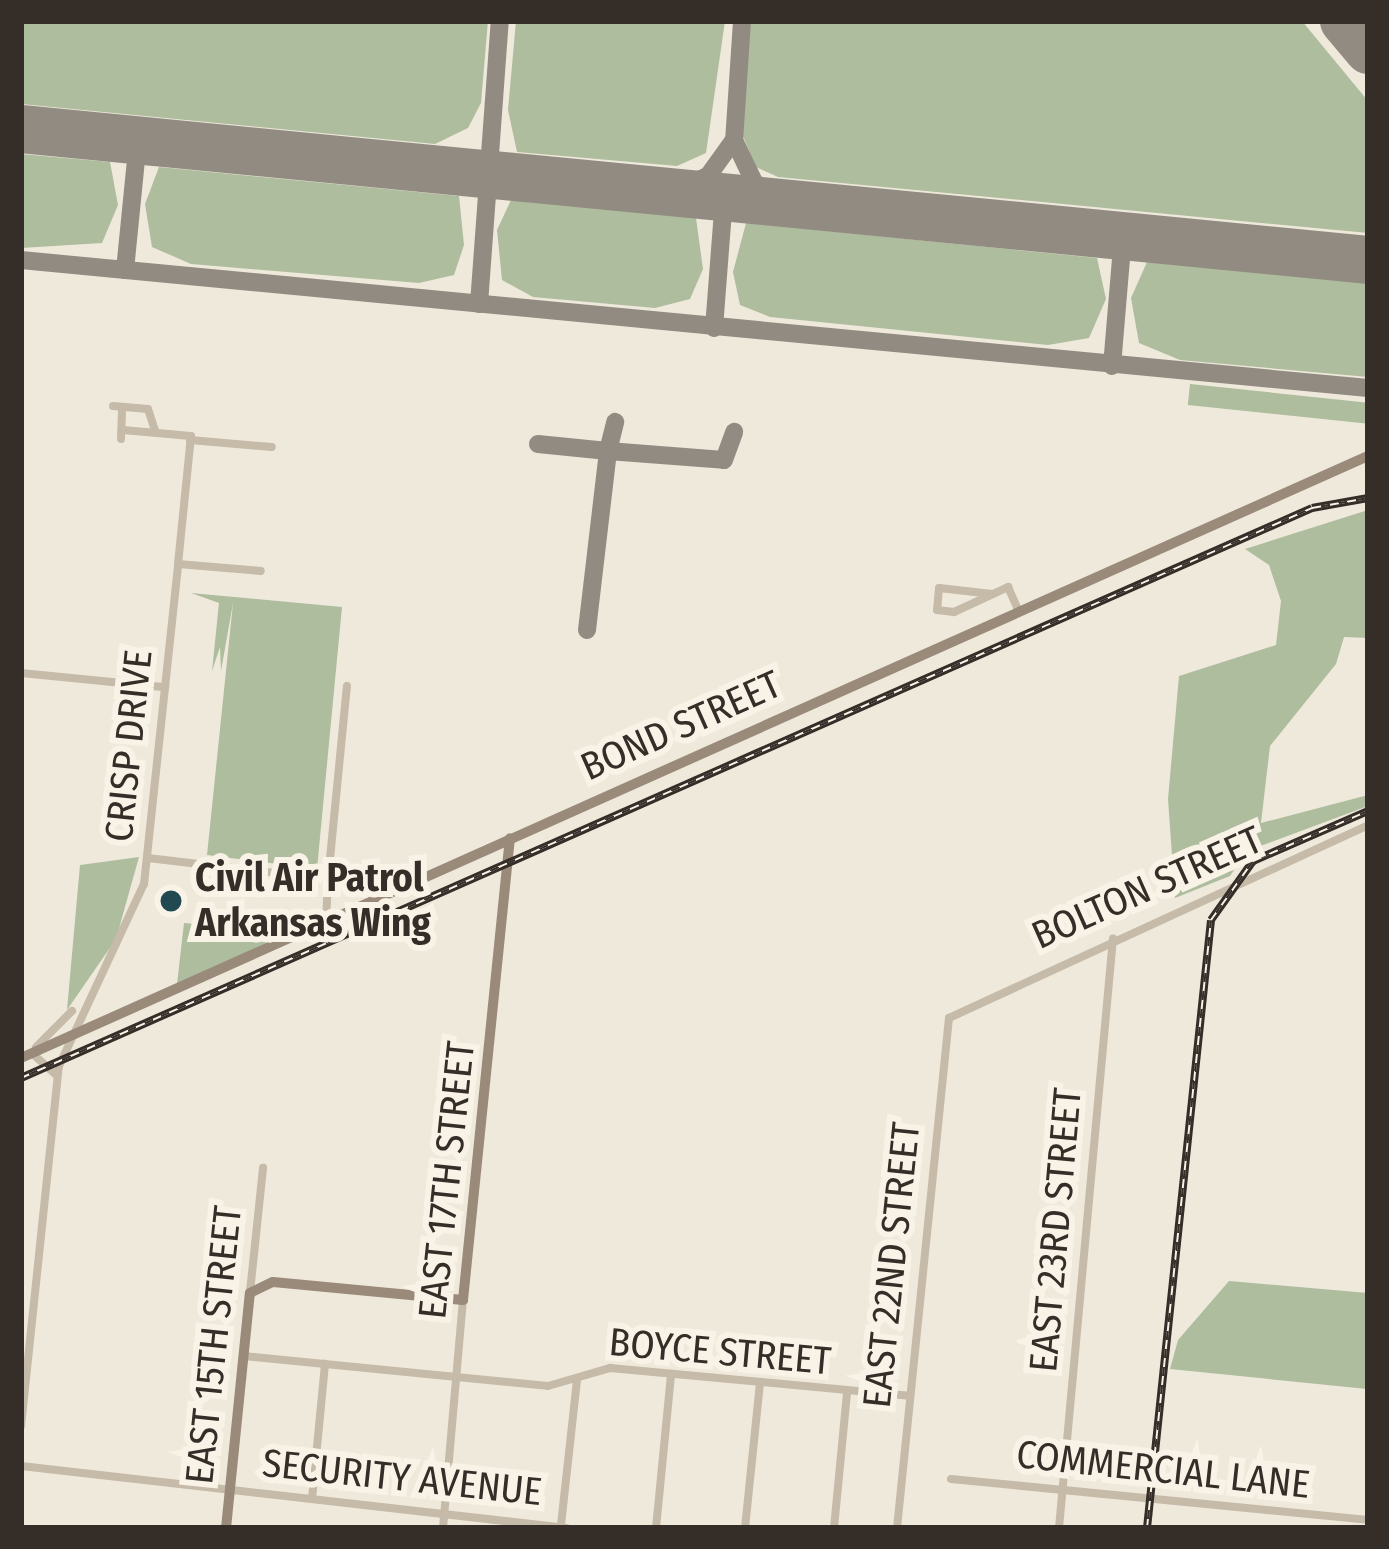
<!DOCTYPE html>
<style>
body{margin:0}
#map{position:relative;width:1389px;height:1549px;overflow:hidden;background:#efe9dc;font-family:"Fira Sans Condensed",sans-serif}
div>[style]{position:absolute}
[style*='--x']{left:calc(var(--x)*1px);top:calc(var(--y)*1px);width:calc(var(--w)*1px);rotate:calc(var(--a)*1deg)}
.green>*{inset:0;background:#aebd9d;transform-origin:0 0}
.taxiway>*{height:18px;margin:-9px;padding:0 9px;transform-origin:9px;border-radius:9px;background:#928b82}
.runway>*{height:48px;margin:-24px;padding:0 24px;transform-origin:24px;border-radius:24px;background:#928b82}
.street>*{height:8px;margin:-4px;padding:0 4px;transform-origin:4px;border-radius:4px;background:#c6baa9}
.secondary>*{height:10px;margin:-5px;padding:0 5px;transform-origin:5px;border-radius:5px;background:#9a8a7a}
.rail>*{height:8px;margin-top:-4px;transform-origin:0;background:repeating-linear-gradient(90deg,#f8f2e7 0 9px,#342d28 0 18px);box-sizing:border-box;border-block:3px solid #342d28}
.dots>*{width:33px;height:33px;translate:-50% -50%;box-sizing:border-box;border:6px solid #f8f2e7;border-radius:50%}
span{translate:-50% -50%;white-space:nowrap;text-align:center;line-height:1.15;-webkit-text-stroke:12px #f8f2e7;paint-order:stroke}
.street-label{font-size:39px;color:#342d28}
.poi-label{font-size:39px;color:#342d28;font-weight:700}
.left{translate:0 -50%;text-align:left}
.frame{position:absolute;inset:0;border:24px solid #342d28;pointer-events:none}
</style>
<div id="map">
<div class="green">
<div style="clip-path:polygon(21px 21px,488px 21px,481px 103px,468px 128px,435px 144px,21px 104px)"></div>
<div style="clip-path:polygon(516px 21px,725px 21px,706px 153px,677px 166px,517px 152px,508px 110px)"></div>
<div style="clip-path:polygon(750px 21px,1302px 21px,1368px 101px,1368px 233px,778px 177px,756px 167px,742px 134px)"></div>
<div style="clip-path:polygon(21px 154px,110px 162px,118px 205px,102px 243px,21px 248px)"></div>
<div style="clip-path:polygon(159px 167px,459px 196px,464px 245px,454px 275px,419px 283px,191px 264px,152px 247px,145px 204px)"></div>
<div style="clip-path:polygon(511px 200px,696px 218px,703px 269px,690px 299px,655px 308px,533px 297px,502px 280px,497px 230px)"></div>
<div style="clip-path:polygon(746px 223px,1097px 258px,1106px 299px,1089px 338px,1048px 345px,770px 317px,740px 305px,733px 272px)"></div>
<div style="clip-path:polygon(1147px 262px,1368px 283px,1368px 377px,1180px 360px,1139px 343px,1131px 298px)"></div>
<div style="left:1190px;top:384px;width:179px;height:21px;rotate:6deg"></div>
<div style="clip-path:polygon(1368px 510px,1368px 638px,1344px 637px,1336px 664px,1270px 746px,1261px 823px,1368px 795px,1368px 806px,1247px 851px,1230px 876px,1175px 898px,1168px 799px,1179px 676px,1276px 645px,1281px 601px,1269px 565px,1245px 549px)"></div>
<div style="clip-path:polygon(191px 593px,342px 607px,317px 869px,207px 855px,233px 603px,221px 671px,220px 647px,212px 671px,219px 603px)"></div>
<div style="clip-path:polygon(139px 857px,116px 939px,67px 1010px,80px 865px)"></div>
<div style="clip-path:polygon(313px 909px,317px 922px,177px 984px,184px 923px,253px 929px,271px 916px,311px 920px)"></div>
<div style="clip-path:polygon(1229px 1281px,1368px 1293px,1367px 1389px,1170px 1369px,1178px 1340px)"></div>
</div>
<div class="taxiway">
<div style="--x:742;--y:21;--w:119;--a:93.8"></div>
<div style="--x:734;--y:140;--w:49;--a:64.5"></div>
<div style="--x:755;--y:184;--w:36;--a:32"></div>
<div style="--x:670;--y:192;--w:41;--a:-22.8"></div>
<div style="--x:708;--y:176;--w:44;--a:-54.2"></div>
<div style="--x:21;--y:260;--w:1353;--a:5.43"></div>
<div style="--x:125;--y:270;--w:131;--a:-84.3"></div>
<div style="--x:479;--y:304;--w:284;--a:-85.8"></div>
<div style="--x:714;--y:328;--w:131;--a:-85.6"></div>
<div style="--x:1112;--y:366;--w:130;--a:-85.2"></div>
<div style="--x:538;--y:444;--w:70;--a:5.7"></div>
<div style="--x:608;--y:451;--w:30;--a:-76"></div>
<div style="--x:587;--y:630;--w:180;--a:-83.3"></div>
<div style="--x:608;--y:451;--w:116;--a:4.4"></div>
<div style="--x:724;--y:460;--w:30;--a:-70"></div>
</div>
<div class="runway">
<div style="--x:1344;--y:21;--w:38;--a:50"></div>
<div style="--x:21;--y:129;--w:1353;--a:5.55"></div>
</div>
<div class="street">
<div style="--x:113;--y:406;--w:35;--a:5"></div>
<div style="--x:148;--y:409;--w:25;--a:72"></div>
<div style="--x:123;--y:430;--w:68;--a:5"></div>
<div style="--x:191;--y:436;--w:129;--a:95.8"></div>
<div style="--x:121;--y:439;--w:32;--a:-88"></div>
<div style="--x:190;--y:440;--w:82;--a:4.9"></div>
<div style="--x:992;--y:594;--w:53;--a:-173.5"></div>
<div style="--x:939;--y:588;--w:22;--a:95"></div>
<div style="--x:937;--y:610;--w:17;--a:7"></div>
<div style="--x:954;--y:612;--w:60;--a:-24.8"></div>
<div style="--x:1008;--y:587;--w:24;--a:66"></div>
<div style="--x:21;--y:673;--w:145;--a:5.6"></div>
<div style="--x:148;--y:858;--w:181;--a:6.7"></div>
<div style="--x:328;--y:879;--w:194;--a:-84.4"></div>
<div style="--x:326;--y:922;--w:43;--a:-87.3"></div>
<div style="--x:36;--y:1047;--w:51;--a:-45"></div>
<div style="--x:34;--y:1055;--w:28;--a:42"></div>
<div style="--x:250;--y:1292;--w:125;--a:-84"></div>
<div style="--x:243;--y:1356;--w:306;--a:5.6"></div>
<div style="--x:548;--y:1386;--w:65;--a:-16.2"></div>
<div style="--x:610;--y:1368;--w:300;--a:5.3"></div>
<div style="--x:21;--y:1426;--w:362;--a:-84"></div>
<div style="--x:59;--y:1066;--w:201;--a:-65"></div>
<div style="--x:144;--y:884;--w:322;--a:-83.9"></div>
<div style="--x:178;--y:564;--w:83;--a:4.8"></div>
<div style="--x:21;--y:1466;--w:549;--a:6.49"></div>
<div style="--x:951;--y:1479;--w:419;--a:5.6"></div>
<div style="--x:312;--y:1499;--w:136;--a:-84.5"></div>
<div style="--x:561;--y:1525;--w:147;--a:-83.7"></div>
<div style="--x:443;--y:1528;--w:229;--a:-85"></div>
<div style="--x:656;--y:1528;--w:155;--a:-84.4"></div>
<div style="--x:745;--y:1528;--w:147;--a:-84.1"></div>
<div style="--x:834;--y:1528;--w:137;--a:-84.5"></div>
<div style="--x:897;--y:1528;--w:513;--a:-84.18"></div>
<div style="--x:949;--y:1018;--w:461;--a:-24.7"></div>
<div style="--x:1059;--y:1528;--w:592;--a:-84.77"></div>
</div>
<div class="secondary">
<div style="--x:21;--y:1058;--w:1475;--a:-24.08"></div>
<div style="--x:226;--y:1528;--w:236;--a:-84.2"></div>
<div style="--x:250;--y:1293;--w:25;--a:-26"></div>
<div style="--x:273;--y:1282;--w:191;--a:5.4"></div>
<div style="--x:463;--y:1300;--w:464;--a:-84.2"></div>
</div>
<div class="rail">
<div style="--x:21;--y:1078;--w:1411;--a:-23.82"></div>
<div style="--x:1312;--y:508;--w:57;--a:-10.1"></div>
<div style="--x:1147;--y:1528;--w:611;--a:-83.99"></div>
<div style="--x:1211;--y:920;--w:72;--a:-54.6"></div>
<div style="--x:1253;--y:861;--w:125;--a:-23.5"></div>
</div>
<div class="dots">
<div style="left:171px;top:901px;background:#214952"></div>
</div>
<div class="street-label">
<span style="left:681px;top:726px;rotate:-24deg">BOND STREET</span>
<span style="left:129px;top:746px;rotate:-84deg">CRISP DRIVE</span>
<span style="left:1147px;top:888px;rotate:-24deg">BOLTON STREET</span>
<span style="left:447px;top:1180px;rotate:-84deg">EAST 17TH STREET</span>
<span style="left:1056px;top:1230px;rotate:-85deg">EAST 23RD STREET</span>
<span style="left:892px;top:1265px;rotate:-84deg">EAST 22ND STREET</span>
<span style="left:214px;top:1345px;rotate:-84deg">EAST 15TH STREET</span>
<span style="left:720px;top:1352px;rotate:5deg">BOYCE STREET</span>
<span style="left:1163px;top:1470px;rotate:6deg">COMMERCIAL LANE</span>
<span style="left:402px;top:1478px;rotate:6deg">SECURITY AVENUE</span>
</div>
<div class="poi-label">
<span class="left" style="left:195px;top:901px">Civil Air Patrol<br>Arkansas Wing</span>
</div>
<div class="frame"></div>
</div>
